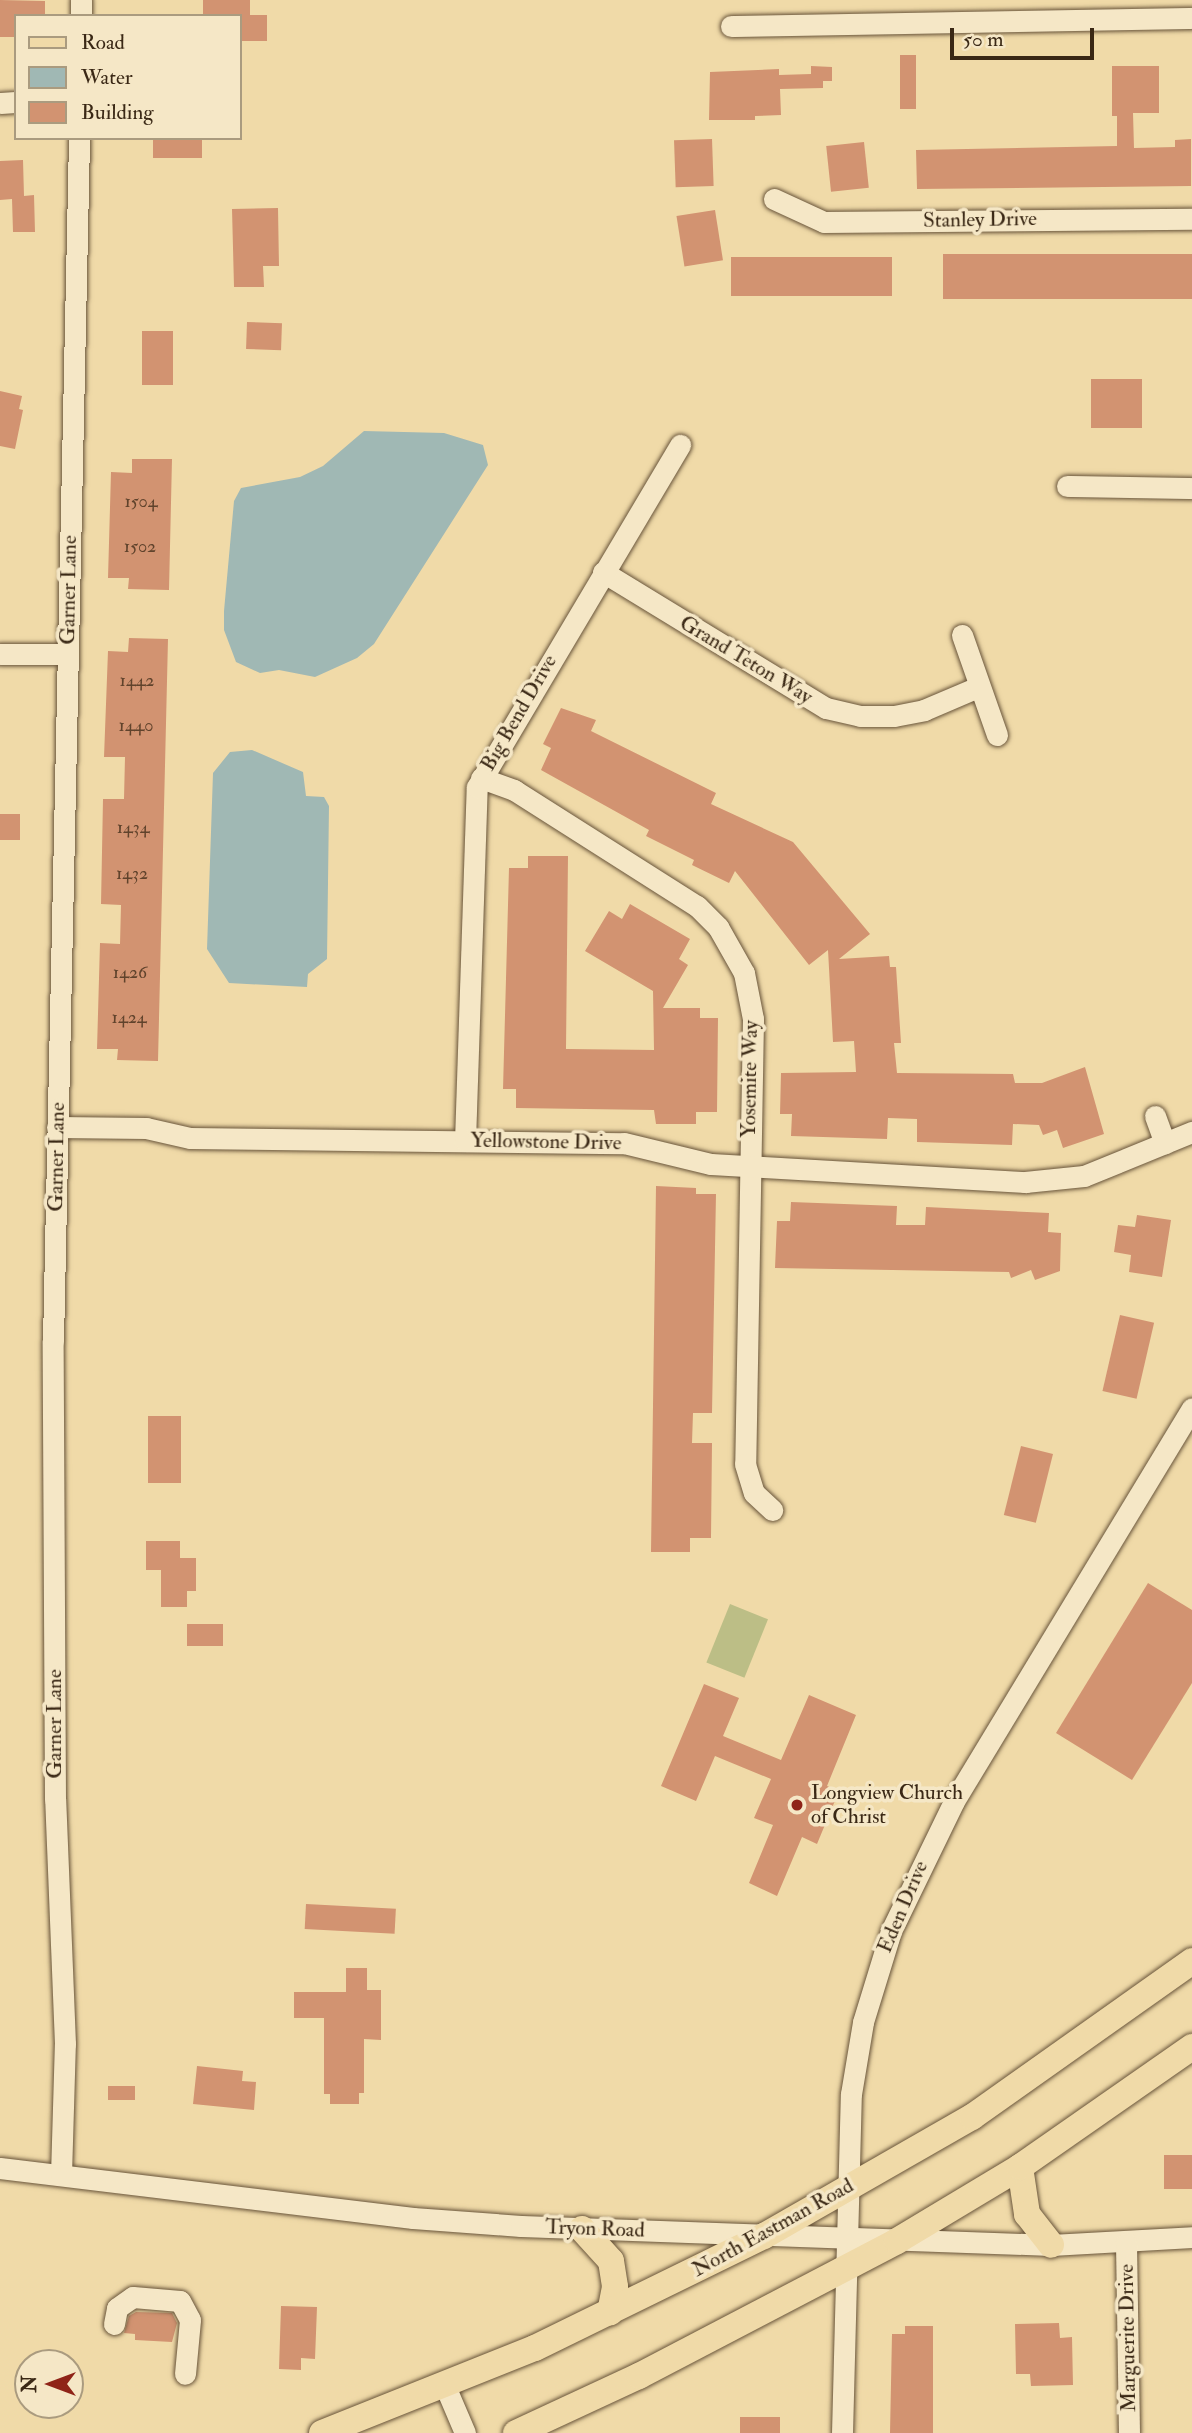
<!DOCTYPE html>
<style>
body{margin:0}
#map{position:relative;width:1192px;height:2433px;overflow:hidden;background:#f0daa8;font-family:"IM FELL Double Pica",serif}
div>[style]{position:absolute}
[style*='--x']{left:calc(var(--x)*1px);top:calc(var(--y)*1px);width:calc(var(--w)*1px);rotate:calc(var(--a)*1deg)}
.green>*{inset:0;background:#bcbe86;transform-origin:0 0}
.water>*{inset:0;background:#a0b8b4}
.building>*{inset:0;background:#d29371;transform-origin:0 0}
.roads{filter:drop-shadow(0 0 2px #68543a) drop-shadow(0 0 2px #68543a)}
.minor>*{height:21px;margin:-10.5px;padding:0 10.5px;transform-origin:10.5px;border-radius:10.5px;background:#f5e7c6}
.major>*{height:26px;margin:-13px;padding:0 13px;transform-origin:13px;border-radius:13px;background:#f0daa8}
.dots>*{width:19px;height:19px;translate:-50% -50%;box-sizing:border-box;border:4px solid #f5e7c6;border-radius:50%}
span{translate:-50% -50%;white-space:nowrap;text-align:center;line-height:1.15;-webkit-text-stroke:7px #f5e7c6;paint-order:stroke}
.number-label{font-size:18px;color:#60432c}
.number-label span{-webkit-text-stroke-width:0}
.street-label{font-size:21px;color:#3a2815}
.poi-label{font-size:21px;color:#3a2815}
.left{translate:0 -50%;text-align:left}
.legend{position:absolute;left:14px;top:14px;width:228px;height:126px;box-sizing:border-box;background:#f5e7c6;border:2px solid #aa9b7f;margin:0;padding:9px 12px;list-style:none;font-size:21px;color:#3a2815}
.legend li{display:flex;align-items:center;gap:14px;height:35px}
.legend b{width:35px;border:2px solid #aa9b7f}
.north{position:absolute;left:14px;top:2349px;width:70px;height:70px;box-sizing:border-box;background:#f5e7c6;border:2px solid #aa9b7f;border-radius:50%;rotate:270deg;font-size:19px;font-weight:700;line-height:28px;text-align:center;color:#3a2815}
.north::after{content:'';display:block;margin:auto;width:24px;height:32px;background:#8f2418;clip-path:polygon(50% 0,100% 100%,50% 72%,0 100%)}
.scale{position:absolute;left:950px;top:28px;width:144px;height:32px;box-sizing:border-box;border:4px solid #3a2815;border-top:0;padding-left:9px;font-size:21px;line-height:24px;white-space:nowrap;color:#3a2815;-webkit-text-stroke:5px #f5e7c6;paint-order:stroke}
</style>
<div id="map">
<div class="green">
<div style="left:730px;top:1604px;width:41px;height:63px;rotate:22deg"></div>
</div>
<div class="water">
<div style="clip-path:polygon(364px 431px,444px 433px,483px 445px,488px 465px,374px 644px,357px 658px,315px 677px,279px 670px,260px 673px,236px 662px,224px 630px,224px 611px,234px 501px,241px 488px,300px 477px,323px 466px)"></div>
<div style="clip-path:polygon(252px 750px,303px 772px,306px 796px,324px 797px,329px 806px,327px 959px,308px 974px,307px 987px,229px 983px,207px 949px,213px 773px,230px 752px)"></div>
</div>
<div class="building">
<div style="clip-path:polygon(0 0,45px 1px,45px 16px,16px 16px,16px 37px,0 37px)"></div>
<div style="clip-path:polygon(203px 0,250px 0,250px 15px,267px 15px,267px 41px,240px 41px,240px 16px,203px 16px)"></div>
<div style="left:900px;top:55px;width:16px;height:54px"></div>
<div style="clip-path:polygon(811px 66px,832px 67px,832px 81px,823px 81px,823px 88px,780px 89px,781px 115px,755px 116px,755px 120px,709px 120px,710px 72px,779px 69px,779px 75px,811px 74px)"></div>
<div style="clip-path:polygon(1112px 66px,1159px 66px,1159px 113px,1133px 113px,1134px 148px,1175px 147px,1175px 140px,1191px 139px,1191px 186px,917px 189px,916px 150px,1117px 146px,1117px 116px,1112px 116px)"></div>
<div style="left:153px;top:138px;width:49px;height:20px"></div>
<div style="left:712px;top:139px;width:47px;height:38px;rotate:88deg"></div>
<div style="left:864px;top:142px;width:46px;height:38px;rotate:84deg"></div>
<div style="clip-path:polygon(23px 160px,24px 196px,34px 195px,35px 232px,13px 232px,12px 199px,0 200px,0 161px)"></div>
<div style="clip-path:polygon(278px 208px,279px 266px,263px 266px,264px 287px,234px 287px,232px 209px)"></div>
<div style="left:715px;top:210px;width:51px;height:39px;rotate:81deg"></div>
<div style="left:1192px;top:254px;width:45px;height:249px;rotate:90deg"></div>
<div style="left:731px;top:257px;width:161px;height:39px"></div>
<div style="left:247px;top:322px;width:35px;height:27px;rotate:2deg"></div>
<div style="left:142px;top:331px;width:31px;height:54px"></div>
<div style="left:1091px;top:379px;width:51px;height:49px"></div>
<div style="clip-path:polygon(0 391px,22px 396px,19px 409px,23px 410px,15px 449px,0 446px)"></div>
<div style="clip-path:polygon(132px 459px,172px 459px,169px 590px,128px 589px,129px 578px,108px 578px,111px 472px,132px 473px)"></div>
<div style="clip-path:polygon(129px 638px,168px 639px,158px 1061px,117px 1060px,118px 1049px,97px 1049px,100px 943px,120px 944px,121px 905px,101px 904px,103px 799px,124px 799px,125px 757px,104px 757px,108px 651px,128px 652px)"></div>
<div style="clip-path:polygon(561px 708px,596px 720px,591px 731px,716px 793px,711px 804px,793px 842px,870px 934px,839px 959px,889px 956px,890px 967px,896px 967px,901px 1043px,894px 1043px,897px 1073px,1013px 1074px,1015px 1083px,1042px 1083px,1085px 1067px,1104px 1134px,1063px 1148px,1057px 1130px,1043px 1135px,1039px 1125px,1013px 1124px,1012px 1145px,917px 1142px,917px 1119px,888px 1118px,887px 1139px,791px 1136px,792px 1114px,780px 1114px,781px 1073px,856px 1072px,854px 1041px,833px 1042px,828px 950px,809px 965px,735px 871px,729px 883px,692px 865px,694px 860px,646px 836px,649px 830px,541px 770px,551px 748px,543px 744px)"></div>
<div style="left:0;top:814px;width:20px;height:26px"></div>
<div style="clip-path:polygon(528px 856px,568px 856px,566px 1049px,654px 1050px,653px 991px,585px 951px,609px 911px,622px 919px,630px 904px,690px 939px,679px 959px,688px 965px,663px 1008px,700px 1008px,700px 1018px,718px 1018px,717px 1112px,696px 1112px,696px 1124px,656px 1124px,654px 1110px,516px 1108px,516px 1089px,503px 1089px,509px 868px,528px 868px)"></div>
<div style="clip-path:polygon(656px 1186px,696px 1188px,696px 1194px,716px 1194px,712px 1413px,693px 1413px,692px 1443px,712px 1443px,711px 1538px,690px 1538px,690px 1552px,651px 1552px)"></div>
<div style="clip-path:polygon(791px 1202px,897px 1206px,896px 1225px,925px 1225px,926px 1207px,1049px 1213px,1048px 1232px,1061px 1233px,1060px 1271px,1035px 1280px,1031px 1270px,1011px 1278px,1009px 1272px,775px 1268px,777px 1221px,790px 1221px)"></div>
<div style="clip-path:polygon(1137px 1215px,1171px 1220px,1162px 1277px,1129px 1272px,1131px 1255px,1114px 1252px,1118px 1225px,1135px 1227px)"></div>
<div style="left:1120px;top:1315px;width:35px;height:78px;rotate:13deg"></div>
<div style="left:148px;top:1416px;width:33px;height:67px"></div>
<div style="left:1021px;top:1446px;width:33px;height:71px;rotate:14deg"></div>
<div style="clip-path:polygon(146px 1541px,180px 1541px,180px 1558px,196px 1558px,196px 1591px,187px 1591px,187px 1607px,161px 1607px,161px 1570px,146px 1570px)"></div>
<div style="clip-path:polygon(1148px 1583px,1192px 1610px,1192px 1683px,1132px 1780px,1056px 1733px)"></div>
<div style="left:187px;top:1624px;width:36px;height:22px"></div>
<div style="clip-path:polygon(704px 1684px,739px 1698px,723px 1736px,781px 1760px,809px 1695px,856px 1715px,827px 1786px,839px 1791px,817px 1844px,802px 1837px,777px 1896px,749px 1883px,773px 1825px,754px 1818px,771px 1779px,715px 1756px,696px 1801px,661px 1786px)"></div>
<div style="left:306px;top:1904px;width:90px;height:25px;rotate:3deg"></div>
<div style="clip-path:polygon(346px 1968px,367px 1968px,367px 1990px,381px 1990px,381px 2040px,364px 2039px,364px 2093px,359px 2093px,359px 2104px,330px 2104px,330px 2094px,324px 2094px,324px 2018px,294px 2018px,294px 1992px,346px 1992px)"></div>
<div style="clip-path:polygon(197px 2066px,243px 2071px,242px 2081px,256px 2082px,254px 2110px,193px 2104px)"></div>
<div style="left:108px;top:2086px;width:27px;height:14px"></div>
<div style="left:1192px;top:2155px;width:34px;height:28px;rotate:90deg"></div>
<div style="clip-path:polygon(281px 2306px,317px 2307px,315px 2359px,301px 2358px,301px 2370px,279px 2369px)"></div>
<div style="clip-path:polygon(136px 2312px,172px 2313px,177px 2323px,172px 2342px,135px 2340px,135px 2334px,124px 2333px,129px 2316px)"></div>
<div style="clip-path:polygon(1059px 2323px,1060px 2338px,1072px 2337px,1073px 2385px,1031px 2386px,1030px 2374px,1016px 2374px,1015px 2324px)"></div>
<div style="clip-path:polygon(905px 2326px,933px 2326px,933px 2433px,890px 2433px,892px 2334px,905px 2334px)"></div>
<div style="left:780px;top:2417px;width:16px;height:40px;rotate:90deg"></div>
</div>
<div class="roads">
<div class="minor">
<div style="--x:81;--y:16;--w:16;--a:-90"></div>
<div style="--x:731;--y:26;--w:461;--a:-1"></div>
<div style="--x:0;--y:103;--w:16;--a:-4"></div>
<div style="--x:774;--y:199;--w:55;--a:24.7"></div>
<div style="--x:824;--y:222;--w:368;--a:-0.5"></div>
<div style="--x:1067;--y:486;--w:125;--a:0.9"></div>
<div style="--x:603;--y:572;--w:261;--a:31.4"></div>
<div style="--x:826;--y:708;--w:35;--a:13"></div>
<div style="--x:860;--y:716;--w:34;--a:0"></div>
<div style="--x:894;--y:716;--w:31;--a:-11"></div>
<div style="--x:924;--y:710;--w:59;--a:-23.1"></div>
<div style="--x:962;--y:635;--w:106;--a:70.7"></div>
<div style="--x:0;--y:654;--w:68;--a:0"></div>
<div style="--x:481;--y:778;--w:35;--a:20"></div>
<div style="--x:514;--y:790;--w:217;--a:32.4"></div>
<div style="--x:697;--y:906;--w:30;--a:45"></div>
<div style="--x:718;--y:927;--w:53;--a:60.5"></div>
<div style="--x:744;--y:973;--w:47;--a:78.9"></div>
<div style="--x:753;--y:1019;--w:445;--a:91"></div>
<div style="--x:745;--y:1464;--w:30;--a:73"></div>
<div style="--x:754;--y:1493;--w:25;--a:43"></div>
<div style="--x:1155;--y:1116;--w:29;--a:70"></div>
<div style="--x:57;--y:1127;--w:89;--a:0.6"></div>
<div style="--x:146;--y:1128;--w:45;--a:12.8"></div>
<div style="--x:190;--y:1138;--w:434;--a:0.7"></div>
<div style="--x:624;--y:1143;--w:89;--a:13.6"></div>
<div style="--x:711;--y:1164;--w:315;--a:3.3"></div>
<div style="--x:1025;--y:1182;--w:59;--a:-5.8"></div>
<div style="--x:1084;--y:1176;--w:117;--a:-22.2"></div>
<div style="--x:465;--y:1141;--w:354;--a:-88.1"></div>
<div style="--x:477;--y:787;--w:398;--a:-59.3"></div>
<div style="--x:0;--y:2168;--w:416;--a:6.9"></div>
<div style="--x:413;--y:2218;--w:108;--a:4.2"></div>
<div style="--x:521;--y:2226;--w:530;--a:2.05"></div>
<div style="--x:1051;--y:2245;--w:141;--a:-3.2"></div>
<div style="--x:61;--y:2175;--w:131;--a:-88.3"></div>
<div style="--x:65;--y:2044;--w:245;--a:-92.3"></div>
<div style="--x:55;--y:1799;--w:458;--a:-90.3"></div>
<div style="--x:53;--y:1341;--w:1203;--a:-88.76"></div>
<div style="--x:1126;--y:2243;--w:190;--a:89.1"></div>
<div style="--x:114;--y:2324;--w:16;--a:-79"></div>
<div style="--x:117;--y:2308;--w:19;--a:-35"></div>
<div style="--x:133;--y:2297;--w:47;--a:4.9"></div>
<div style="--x:180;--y:2301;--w:21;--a:62"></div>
<div style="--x:190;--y:2320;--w:54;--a:95.3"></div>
<div style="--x:445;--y:2386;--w:51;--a:66.9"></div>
<div style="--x:842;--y:2433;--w:339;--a:-88.5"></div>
<div style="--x:851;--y:2094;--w:73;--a:-80.5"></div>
<div style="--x:863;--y:2022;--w:95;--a:-72.9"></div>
<div style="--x:891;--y:1931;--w:144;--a:-64.1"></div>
<div style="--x:954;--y:1801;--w:459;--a:-58.8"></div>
</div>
<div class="major">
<div style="--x:1020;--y:2167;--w:48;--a:81.5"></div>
<div style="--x:1027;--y:2214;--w:39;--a:52"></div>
<div style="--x:582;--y:2229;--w:43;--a:47.8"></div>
<div style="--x:611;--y:2261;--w:26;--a:81"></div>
<div style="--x:615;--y:2287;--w:26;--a:101"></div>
<div style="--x:322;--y:2433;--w:229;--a:-21.8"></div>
<div style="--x:535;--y:2348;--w:255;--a:-26.1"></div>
<div style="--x:764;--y:2236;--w:240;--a:-29.8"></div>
<div style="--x:972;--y:2117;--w:270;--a:-35.3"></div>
<div style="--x:516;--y:2433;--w:136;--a:-24.9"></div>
<div style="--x:639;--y:2376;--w:291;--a:-27.6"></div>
<div style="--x:897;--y:2241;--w:144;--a:-31"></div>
<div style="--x:1020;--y:2167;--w:210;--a:-34.9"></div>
</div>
</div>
<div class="dots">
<div style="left:797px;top:1805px;background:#8f2418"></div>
</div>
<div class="number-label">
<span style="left:141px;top:502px">1504</span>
<span style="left:140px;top:547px">1502</span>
<span style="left:137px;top:681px">1442</span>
<span style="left:136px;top:726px">1440</span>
<span style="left:133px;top:828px">1434</span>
<span style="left:132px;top:874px">1432</span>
<span style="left:130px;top:973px">1426</span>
<span style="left:129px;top:1018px">1424</span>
</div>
<div class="street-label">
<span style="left:980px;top:220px;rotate:-1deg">Stanley Drive</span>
<span style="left:69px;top:590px;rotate:-89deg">Garner Lane</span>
<span style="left:746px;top:660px;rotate:31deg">Grand Teton Way</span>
<span style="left:519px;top:713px;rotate:-60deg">Big Bend Drive</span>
<span style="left:750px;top:1079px;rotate:-89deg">Yosemite Way</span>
<span style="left:546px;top:1142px;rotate:1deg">Yellowstone Drive</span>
<span style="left:57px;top:1157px;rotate:-89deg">Garner Lane</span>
<span style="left:55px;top:1724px;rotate:-90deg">Garner Lane</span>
<span style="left:903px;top:1907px;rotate:-67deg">Eden Drive</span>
<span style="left:773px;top:2228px;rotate:-29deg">North Eastman Road</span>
<span style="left:595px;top:2229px;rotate:2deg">Tryon Road</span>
<span style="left:1128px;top:2338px;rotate:-91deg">Marguerite Drive</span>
</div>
<div class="poi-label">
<span class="left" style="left:811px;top:1805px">Longview Church<br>of Christ</span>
</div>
<ul class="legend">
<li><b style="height:9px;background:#f0daa8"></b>Road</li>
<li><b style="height:19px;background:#a0b8b4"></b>Water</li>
<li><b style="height:19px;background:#d29371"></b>Building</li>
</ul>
<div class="north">N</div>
<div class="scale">50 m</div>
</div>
